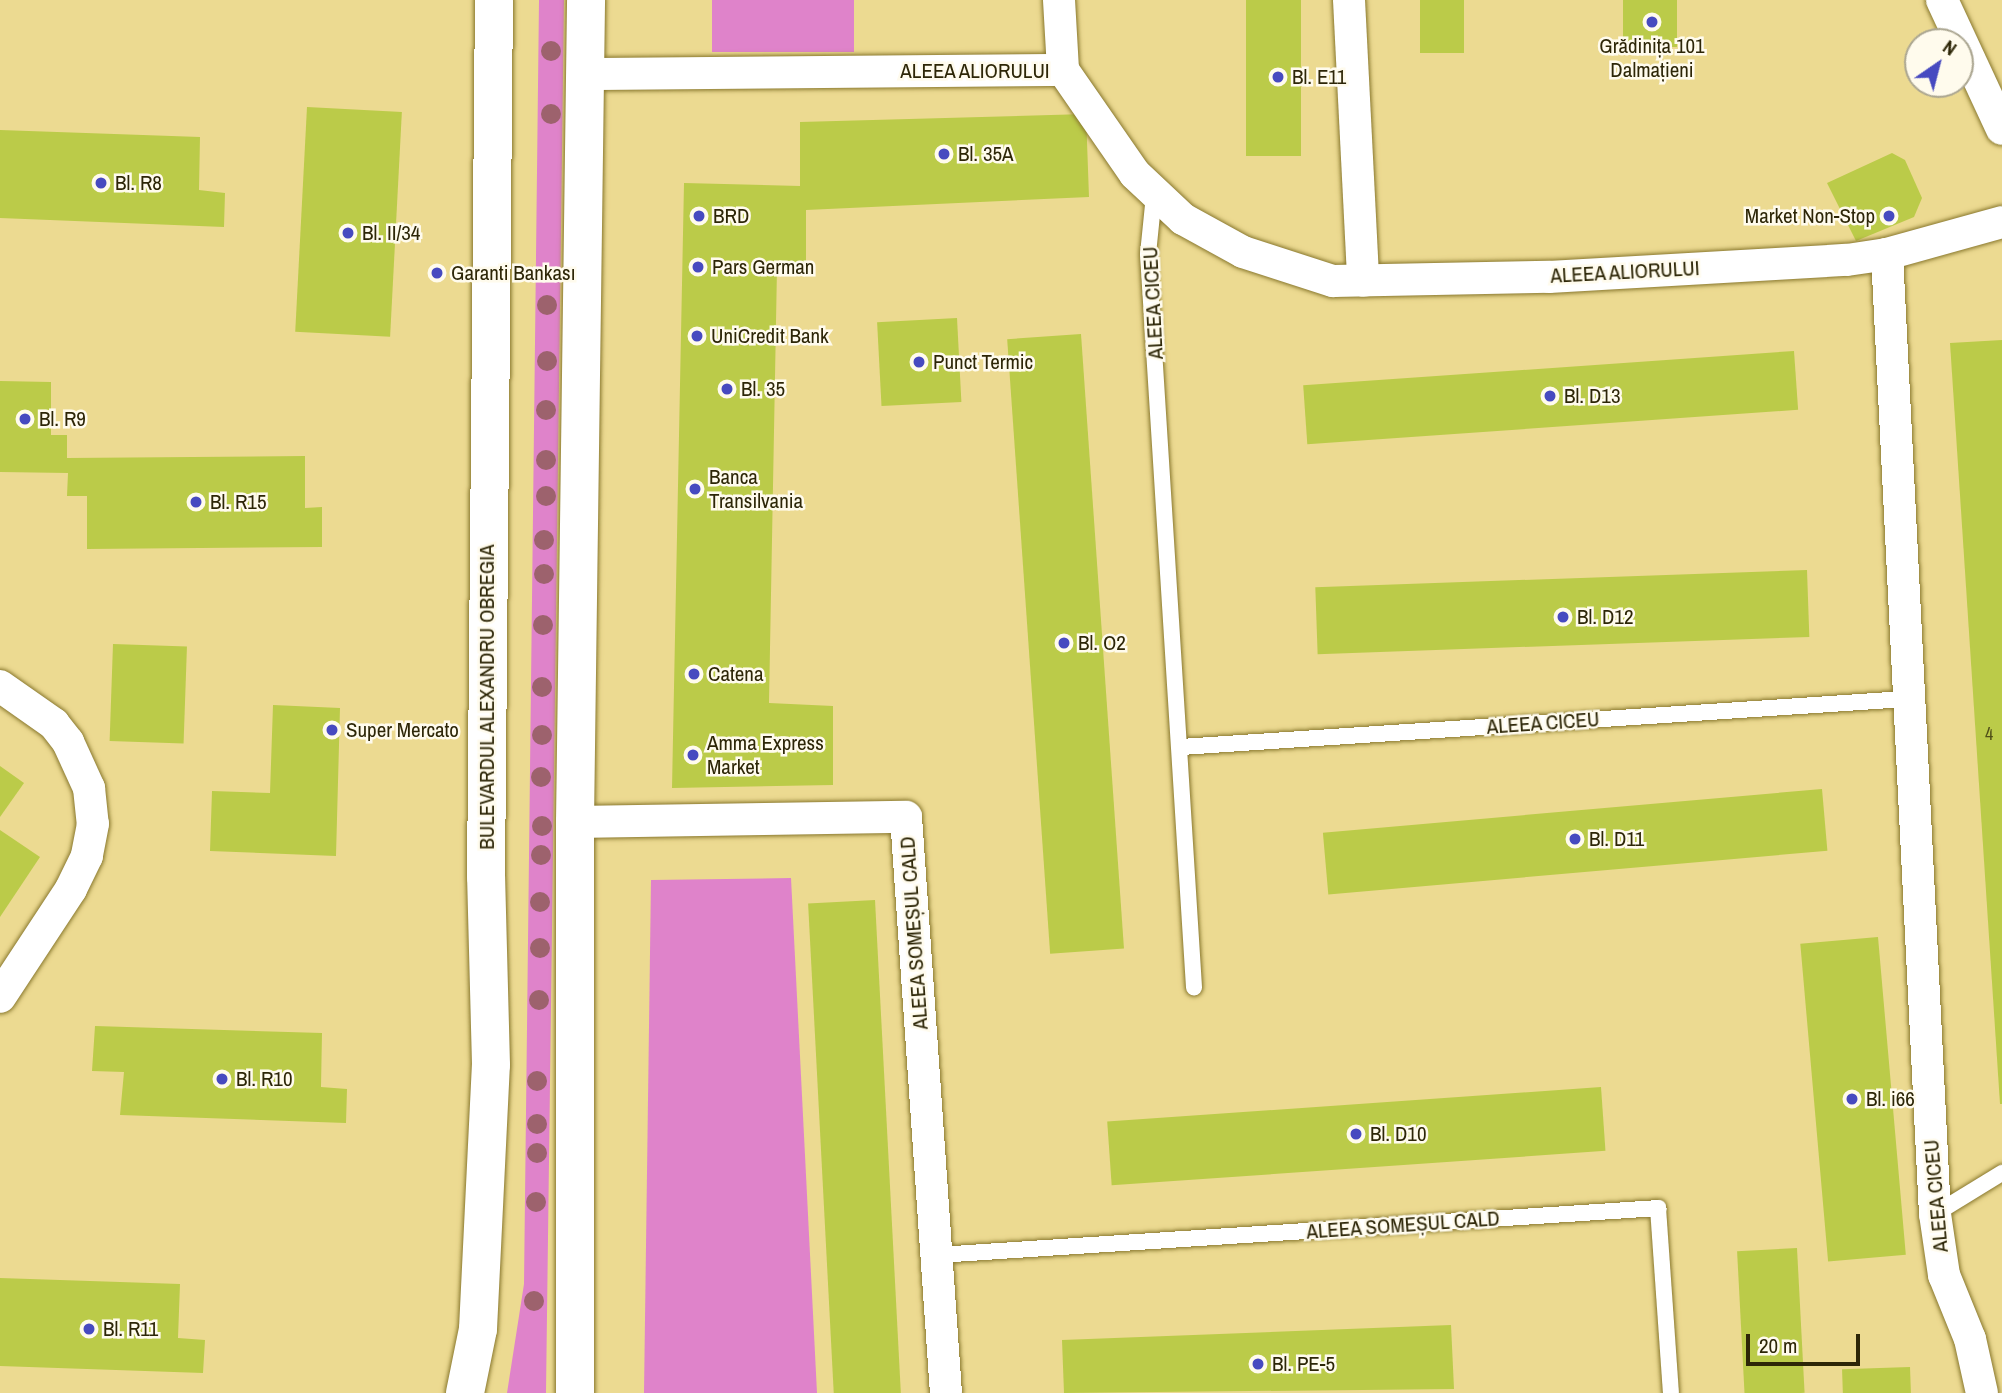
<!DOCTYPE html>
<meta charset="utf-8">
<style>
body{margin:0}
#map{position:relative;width:2002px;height:1393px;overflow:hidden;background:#ecda91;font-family:"Archivo Narrow",sans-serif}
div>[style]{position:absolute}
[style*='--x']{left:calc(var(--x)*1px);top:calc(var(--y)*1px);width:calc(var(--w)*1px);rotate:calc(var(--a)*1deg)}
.green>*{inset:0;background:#df83ca;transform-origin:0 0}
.building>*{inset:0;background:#bbcb49;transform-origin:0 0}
.roads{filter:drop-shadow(0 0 2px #89782e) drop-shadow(0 0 2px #89782e)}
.service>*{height:16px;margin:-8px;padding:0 8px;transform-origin:8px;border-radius:8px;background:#fff}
.minor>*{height:32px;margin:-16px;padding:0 16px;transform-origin:16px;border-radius:16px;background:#fff}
.secondary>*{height:38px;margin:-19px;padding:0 19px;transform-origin:19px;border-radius:19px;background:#fff}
.trees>*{width:20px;height:20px;margin:-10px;border-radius:50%;background:#9d626d}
.dots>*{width:19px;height:19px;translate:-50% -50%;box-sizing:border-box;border:4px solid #fffbed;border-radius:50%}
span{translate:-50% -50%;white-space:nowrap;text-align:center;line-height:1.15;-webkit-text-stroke:5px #fffbed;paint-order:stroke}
.number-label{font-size:18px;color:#504f18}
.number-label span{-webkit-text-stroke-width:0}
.poi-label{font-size:21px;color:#2d2607}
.left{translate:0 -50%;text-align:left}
.right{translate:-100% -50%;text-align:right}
.street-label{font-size:21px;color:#2d2607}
.north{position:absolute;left:1904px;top:28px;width:70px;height:70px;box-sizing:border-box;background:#fffbed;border:2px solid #aba691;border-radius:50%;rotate:35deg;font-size:19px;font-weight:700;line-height:28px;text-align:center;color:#2d2607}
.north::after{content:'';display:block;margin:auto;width:24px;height:32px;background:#474ac0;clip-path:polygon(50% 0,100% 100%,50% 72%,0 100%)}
.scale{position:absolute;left:1746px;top:1334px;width:114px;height:32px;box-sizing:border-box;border:4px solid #2d2607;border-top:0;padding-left:9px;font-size:21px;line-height:24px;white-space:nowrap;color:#2d2607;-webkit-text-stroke:5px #fffbed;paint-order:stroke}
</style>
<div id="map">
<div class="green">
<div style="clip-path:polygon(539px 0,564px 0,546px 1393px,507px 1393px,524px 1284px)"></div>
<div style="left:712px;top:0;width:142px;height:52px"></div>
<div style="clip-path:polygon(791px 878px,817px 1393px,644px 1393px,651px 880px)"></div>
</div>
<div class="building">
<div style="left:1246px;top:0;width:55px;height:156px"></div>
<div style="left:1420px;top:0;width:44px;height:53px"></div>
<div style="left:1623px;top:0;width:54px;height:47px"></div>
<div style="left:307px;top:107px;width:95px;height:225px;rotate:3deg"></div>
<div style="clip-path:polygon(1086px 114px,1089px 197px,806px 210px,806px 268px,777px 268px,769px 703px,833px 706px,833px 785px,672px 788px,684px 183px,800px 186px,800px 122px)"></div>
<div style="clip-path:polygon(0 130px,200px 137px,199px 190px,225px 193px,224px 227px,0 218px)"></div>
<div style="clip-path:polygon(1892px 153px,1905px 160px,1922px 198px,1914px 217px,1856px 241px,1827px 183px)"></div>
<div style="left:957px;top:318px;width:84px;height:80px;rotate:87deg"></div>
<div style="left:1081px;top:334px;width:616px;height:74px;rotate:86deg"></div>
<div style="clip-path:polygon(2002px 340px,2002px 1104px,2000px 1104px,1950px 343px)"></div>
<div style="left:1794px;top:351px;width:59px;height:492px;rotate:86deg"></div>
<div style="clip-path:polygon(0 381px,51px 382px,51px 435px,67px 435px,67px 458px,305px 456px,305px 508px,322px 507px,322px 547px,87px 549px,87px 496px,67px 496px,68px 473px,0 472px)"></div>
<div style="left:1807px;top:570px;width:67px;height:492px;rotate:88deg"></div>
<div style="left:113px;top:644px;width:74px;height:97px;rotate:2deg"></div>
<div style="clip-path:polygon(273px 705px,340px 708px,336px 856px,210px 851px,212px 791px,270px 793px)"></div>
<div style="clip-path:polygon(0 766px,24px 783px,0 817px)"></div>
<div style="left:1822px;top:789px;width:62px;height:501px;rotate:85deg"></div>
<div style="clip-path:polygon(0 830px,40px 857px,0 917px)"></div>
<div style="left:875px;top:900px;width:494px;height:67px;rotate:87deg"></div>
<div style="left:1878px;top:937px;width:319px;height:78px;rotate:85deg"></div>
<div style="clip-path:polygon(95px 1026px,322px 1033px,321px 1087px,347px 1089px,346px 1123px,120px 1115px,124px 1072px,92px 1071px)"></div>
<div style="left:1601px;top:1087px;width:64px;height:495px;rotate:86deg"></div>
<div style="left:1797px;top:1248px;width:145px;height:60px;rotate:87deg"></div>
<div style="clip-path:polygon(0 1278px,180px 1284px,178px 1338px,205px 1340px,203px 1373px,0 1366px)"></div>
<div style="clip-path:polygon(1451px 1325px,1454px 1389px,1064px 1393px,1062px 1340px)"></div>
<div style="left:1910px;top:1367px;width:26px;height:68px;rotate:88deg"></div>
</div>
<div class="roads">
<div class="service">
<div style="--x:1154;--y:195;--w:59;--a:95.8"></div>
<div style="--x:1148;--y:254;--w:735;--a:86.41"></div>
<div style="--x:1181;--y:747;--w:727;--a:-3.79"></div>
<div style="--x:1935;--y:1214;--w:79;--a:-31.5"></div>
<div style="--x:938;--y:1255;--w:722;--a:-3.73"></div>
<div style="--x:1658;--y:1208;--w:185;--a:86"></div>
</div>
<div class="minor">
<div style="--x:1059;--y:0;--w:70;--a:86.7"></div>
<div style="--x:1349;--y:0;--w:281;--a:87.1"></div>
<div style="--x:1942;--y:0;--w:142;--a:65.1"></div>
<div style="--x:1063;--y:70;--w:126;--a:55.3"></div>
<div style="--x:1135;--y:174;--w:66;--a:43.2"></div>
<div style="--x:1183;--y:219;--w:68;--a:28.8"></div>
<div style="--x:1243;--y:252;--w:95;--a:17.9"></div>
<div style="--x:1333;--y:281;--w:216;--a:-1.1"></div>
<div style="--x:1549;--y:277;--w:298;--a:-3.3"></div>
<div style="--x:1847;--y:260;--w:40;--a:-8.5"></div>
<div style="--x:1887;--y:254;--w:119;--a:-15.5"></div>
<div style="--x:585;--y:74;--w:478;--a:-0.5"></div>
<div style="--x:1887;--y:254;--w:961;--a:87.14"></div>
<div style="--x:1935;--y:1214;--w:62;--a:81.6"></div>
<div style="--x:1944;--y:1275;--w:69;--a:67.9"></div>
<div style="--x:1970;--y:1339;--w:55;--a:77.5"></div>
<div style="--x:0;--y:686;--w:66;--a:35.1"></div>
<div style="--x:54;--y:724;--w:23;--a:52"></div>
<div style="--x:68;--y:742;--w:51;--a:65.5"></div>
<div style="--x:89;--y:788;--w:36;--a:84"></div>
<div style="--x:93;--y:824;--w:33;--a:101"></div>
<div style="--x:87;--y:856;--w:37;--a:116"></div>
<div style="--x:71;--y:889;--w:129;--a:123.3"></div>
<div style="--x:575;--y:822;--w:331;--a:-0.9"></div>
<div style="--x:906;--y:817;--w:577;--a:86.03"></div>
</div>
<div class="secondary">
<div style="--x:465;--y:1393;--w:65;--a:-78.5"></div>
<div style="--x:478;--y:1329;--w:264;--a:-87.2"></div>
<div style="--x:491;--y:1065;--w:188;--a:-91.5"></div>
<div style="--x:486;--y:877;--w:877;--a:-89.48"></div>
<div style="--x:575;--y:1393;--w:571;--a:-90"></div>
<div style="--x:575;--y:822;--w:822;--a:-89.23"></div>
</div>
</div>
<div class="trees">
<div style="left:551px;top:51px"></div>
<div style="left:551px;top:114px"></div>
<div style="left:547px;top:305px"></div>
<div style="left:547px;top:361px"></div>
<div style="left:546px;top:410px"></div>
<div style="left:546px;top:460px"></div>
<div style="left:546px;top:496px"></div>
<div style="left:544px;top:540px"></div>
<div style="left:544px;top:574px"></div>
<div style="left:543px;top:625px"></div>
<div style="left:542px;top:687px"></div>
<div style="left:542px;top:735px"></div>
<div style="left:541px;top:777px"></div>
<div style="left:542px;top:826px"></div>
<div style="left:541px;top:855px"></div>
<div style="left:540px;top:902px"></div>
<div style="left:540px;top:948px"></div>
<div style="left:539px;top:1000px"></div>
<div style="left:537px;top:1081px"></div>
<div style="left:537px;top:1124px"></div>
<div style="left:537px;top:1153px"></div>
<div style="left:536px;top:1202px"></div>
<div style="left:534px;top:1301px"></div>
</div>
<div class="dots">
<div style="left:1652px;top:22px;background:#474ac0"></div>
<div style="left:1278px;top:77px;background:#474ac0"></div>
<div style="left:944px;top:154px;background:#474ac0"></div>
<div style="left:101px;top:183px;background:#474ac0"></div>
<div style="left:699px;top:216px;background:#474ac0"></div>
<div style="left:1889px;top:216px;background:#474ac0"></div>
<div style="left:348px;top:233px;background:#474ac0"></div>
<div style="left:698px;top:267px;background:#474ac0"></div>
<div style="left:437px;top:273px;background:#474ac0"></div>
<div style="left:697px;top:336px;background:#474ac0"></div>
<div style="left:919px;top:362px;background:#474ac0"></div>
<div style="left:727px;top:389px;background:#474ac0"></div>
<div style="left:1550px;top:396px;background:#474ac0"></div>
<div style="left:25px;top:419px;background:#474ac0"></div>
<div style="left:695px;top:489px;background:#474ac0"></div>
<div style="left:196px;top:502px;background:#474ac0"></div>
<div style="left:1563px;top:617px;background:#474ac0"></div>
<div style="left:1064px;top:643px;background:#474ac0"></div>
<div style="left:694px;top:674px;background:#474ac0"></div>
<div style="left:332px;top:730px;background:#474ac0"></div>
<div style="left:693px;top:755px;background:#474ac0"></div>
<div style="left:1575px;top:839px;background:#474ac0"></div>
<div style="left:222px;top:1079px;background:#474ac0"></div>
<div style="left:1852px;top:1099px;background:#474ac0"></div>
<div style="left:1356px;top:1134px;background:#474ac0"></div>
<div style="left:89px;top:1329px;background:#474ac0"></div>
<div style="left:1258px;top:1364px;background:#474ac0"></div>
</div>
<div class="number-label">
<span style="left:1989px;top:734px">4</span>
</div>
<div class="poi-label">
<span style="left:1652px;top:58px">Grădinița 101<br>Dalmațieni</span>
<span class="left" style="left:1292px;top:77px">Bl. E11</span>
<span class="left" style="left:958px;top:154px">Bl. 35A</span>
<span class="left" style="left:115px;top:183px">Bl. R8</span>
<span class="left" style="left:713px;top:216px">BRD</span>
<span class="right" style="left:1875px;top:216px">Market Non-Stop</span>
<span class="left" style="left:362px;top:233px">Bl. II/34</span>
<span class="left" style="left:712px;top:267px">Pars German</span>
<span class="left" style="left:451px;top:273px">Garanti Bankası</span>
<span class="left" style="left:711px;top:336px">UniCredit Bank</span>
<span class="left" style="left:933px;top:362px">Punct Termic</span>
<span class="left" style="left:741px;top:389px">Bl. 35</span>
<span class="left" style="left:1564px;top:396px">Bl. D13</span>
<span class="left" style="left:39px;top:419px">Bl. R9</span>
<span class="left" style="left:709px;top:489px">Banca<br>Transilvania</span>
<span class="left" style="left:210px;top:502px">Bl. R15</span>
<span class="left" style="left:1577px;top:617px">Bl. D12</span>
<span class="left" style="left:1078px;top:643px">Bl. O2</span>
<span class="left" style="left:708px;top:674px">Catena</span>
<span class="left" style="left:346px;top:730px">Super Mercato</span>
<span class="left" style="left:707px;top:755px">Amma Express<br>Market</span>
<span class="left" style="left:1589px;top:839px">Bl. D11</span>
<span class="left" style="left:236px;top:1079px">Bl. R10</span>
<span class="left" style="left:1866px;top:1099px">Bl. i66</span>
<span class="left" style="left:1370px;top:1134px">Bl. D10</span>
<span class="left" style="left:103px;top:1329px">Bl. R11</span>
<span class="left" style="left:1272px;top:1364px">Bl. PE-5</span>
</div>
<div class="street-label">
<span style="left:975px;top:71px">ALEEA ALIORULUI</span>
<span style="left:1625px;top:272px;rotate:-3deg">ALEEA ALIORULUI</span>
<span style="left:1153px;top:303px;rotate:-93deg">ALEEA CICEU</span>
<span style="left:487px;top:697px;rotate:-90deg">BULEVARDUL ALEXANDRU OBREGIA</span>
<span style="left:1543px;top:723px;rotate:-4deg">ALEEA CICEU</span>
<span style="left:914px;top:933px;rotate:-94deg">ALEEA SOMEȘUL CALD</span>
<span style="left:1936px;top:1196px;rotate:-95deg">ALEEA CICEU</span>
<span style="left:1403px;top:1225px;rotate:-4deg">ALEEA SOMEȘUL CALD</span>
</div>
<div class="north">N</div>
<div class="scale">20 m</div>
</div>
